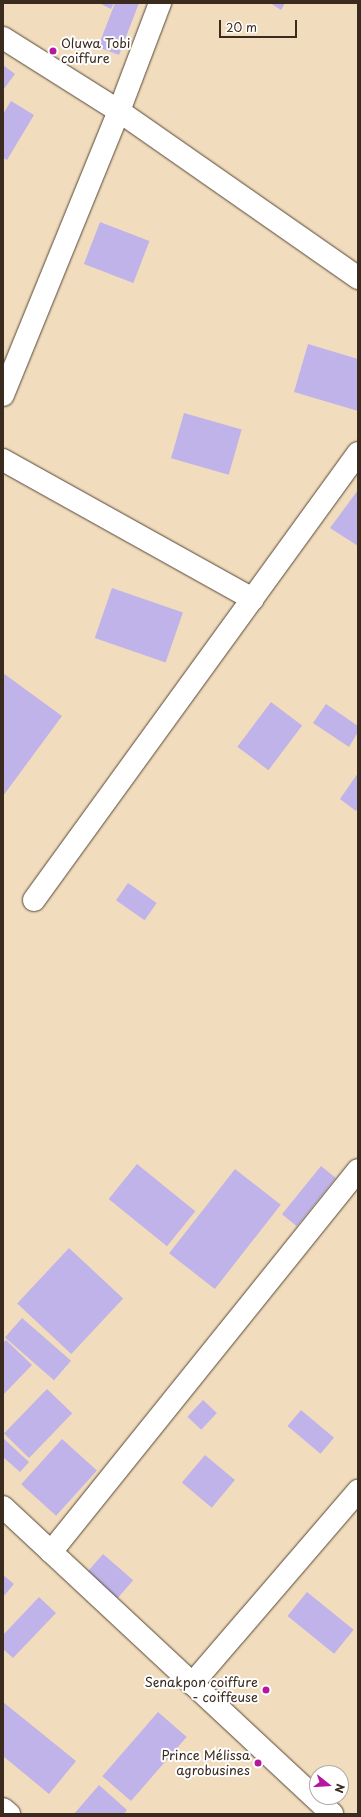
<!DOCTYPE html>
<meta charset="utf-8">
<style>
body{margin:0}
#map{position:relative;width:361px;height:1817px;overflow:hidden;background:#f1ddbd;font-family:"Playpen Sans",sans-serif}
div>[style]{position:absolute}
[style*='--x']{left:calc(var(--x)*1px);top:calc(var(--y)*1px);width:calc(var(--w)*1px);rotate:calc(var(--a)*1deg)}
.building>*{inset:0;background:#bfb3e9;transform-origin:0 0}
.roads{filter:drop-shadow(0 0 1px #564536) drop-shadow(0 0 1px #564536)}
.minor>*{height:22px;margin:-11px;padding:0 11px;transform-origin:11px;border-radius:11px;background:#fff}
.dots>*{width:11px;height:11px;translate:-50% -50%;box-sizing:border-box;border:2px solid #fff;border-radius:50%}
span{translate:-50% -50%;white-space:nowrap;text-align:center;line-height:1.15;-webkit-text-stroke:4px #fff;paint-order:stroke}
.poi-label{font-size:13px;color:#3b2a1e}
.left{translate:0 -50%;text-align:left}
.right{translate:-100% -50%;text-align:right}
.frame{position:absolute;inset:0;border:4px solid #3b2a1e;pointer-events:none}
.north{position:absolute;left:309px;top:1765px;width:40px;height:40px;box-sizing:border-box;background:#fff;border:1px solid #b1aaa5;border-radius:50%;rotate:107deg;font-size:11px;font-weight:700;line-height:16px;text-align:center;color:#3b2a1e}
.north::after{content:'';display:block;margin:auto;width:14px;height:18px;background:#b5179e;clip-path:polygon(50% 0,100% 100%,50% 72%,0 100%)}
.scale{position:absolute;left:219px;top:20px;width:78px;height:18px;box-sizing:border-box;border:2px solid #3b2a1e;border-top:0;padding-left:5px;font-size:12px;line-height:14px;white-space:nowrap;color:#3b2a1e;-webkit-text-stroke:3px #fff;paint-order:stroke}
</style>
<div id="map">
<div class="building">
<div style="clip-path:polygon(99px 3px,114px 3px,111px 9px)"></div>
<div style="clip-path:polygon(115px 3px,139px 3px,119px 55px,98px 47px)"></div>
<div style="clip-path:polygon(270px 3px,285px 3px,281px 10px)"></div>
<div style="clip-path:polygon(3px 65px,15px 74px,3px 90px)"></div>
<div style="clip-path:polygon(11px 101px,34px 115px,7px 160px,3px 158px,3px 114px)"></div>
<div style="left:100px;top:222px;width:53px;height:45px;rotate:21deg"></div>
<div style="clip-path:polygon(308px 344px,358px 359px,358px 411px,294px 392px)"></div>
<div style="left:184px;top:413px;width:60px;height:47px;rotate:16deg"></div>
<div style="clip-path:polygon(358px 490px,358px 546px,330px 528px)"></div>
<div style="left:112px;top:588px;width:75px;height:53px;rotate:19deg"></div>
<div style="clip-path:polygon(3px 673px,62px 716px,3px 796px)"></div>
<div style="left:271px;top:702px;width:39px;height:56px;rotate:37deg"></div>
<div style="clip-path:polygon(326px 704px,358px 726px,358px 732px,349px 747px,313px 723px)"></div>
<div style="clip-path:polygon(358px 773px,358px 807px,356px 811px,340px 799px)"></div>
<div style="left:128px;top:883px;width:35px;height:21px;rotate:35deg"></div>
<div style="left:137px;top:1164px;width:75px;height:45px;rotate:39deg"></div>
<div style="left:321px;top:1166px;width:19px;height:62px;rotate:39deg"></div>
<div style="left:235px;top:1169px;width:58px;height:107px;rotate:38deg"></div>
<div style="left:69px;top:1248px;width:74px;height:76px;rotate:43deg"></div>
<div style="left:22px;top:1318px;width:65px;height:26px;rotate:41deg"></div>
<div style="clip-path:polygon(6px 1340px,32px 1365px,3px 1395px,3px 1343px)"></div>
<div style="left:47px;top:1389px;width:35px;height:62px;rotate:44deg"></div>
<div style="left:203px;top:1400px;width:19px;height:23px;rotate:43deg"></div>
<div style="left:301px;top:1410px;width:43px;height:21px;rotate:40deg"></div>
<div style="clip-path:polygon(3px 1438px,29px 1462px,20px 1472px,3px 1457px)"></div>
<div style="left:62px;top:1439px;width:47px;height:61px;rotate:42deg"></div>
<div style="left:205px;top:1455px;width:39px;height:36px;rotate:40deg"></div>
<div style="left:103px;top:1554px;width:40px;height:24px;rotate:41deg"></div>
<div style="clip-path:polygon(3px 1575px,14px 1584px,3px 1597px)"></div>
<div style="left:307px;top:1592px;width:60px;height:31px;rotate:39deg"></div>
<div style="clip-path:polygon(39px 1597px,56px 1613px,13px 1658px,3px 1649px,3px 1635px)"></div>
<div style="clip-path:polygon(3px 1702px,76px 1761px,49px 1794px,3px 1756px)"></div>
<div style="left:158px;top:1712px;width:38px;height:85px;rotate:41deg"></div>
<div style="clip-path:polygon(99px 1785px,127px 1810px,124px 1814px,74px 1814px)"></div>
</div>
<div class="roads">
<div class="minor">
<div style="--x:3;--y:38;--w:137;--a:32.2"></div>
<div style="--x:119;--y:111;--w:292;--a:34.9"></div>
<div style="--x:3;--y:395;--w:307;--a:-67.8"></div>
<div style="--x:119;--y:111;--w:116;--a:-69.2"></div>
<div style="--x:3;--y:460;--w:286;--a:29.1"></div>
<div style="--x:34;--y:900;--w:552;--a:-54.06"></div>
<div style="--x:3;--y:1507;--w:450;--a:43"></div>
<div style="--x:51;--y:1552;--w:490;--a:-51.2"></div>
<div style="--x:192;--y:1684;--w:255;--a:-49.3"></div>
<div style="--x:3;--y:1809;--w:8;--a:40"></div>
</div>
</div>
<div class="dots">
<div style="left:53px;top:51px;background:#b5179e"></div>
<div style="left:266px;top:1690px;background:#b5179e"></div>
<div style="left:258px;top:1763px;background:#b5179e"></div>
</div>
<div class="poi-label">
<span class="left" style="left:61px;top:51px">Oluwa Tobi<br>coiffure</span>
<span class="right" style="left:258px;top:1690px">Senakpon coiffure<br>- coiffeuse</span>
<span class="right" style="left:250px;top:1763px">Prince Mélissa<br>agrobusines</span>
</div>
<div class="frame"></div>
<div class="north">N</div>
<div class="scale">20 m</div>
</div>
